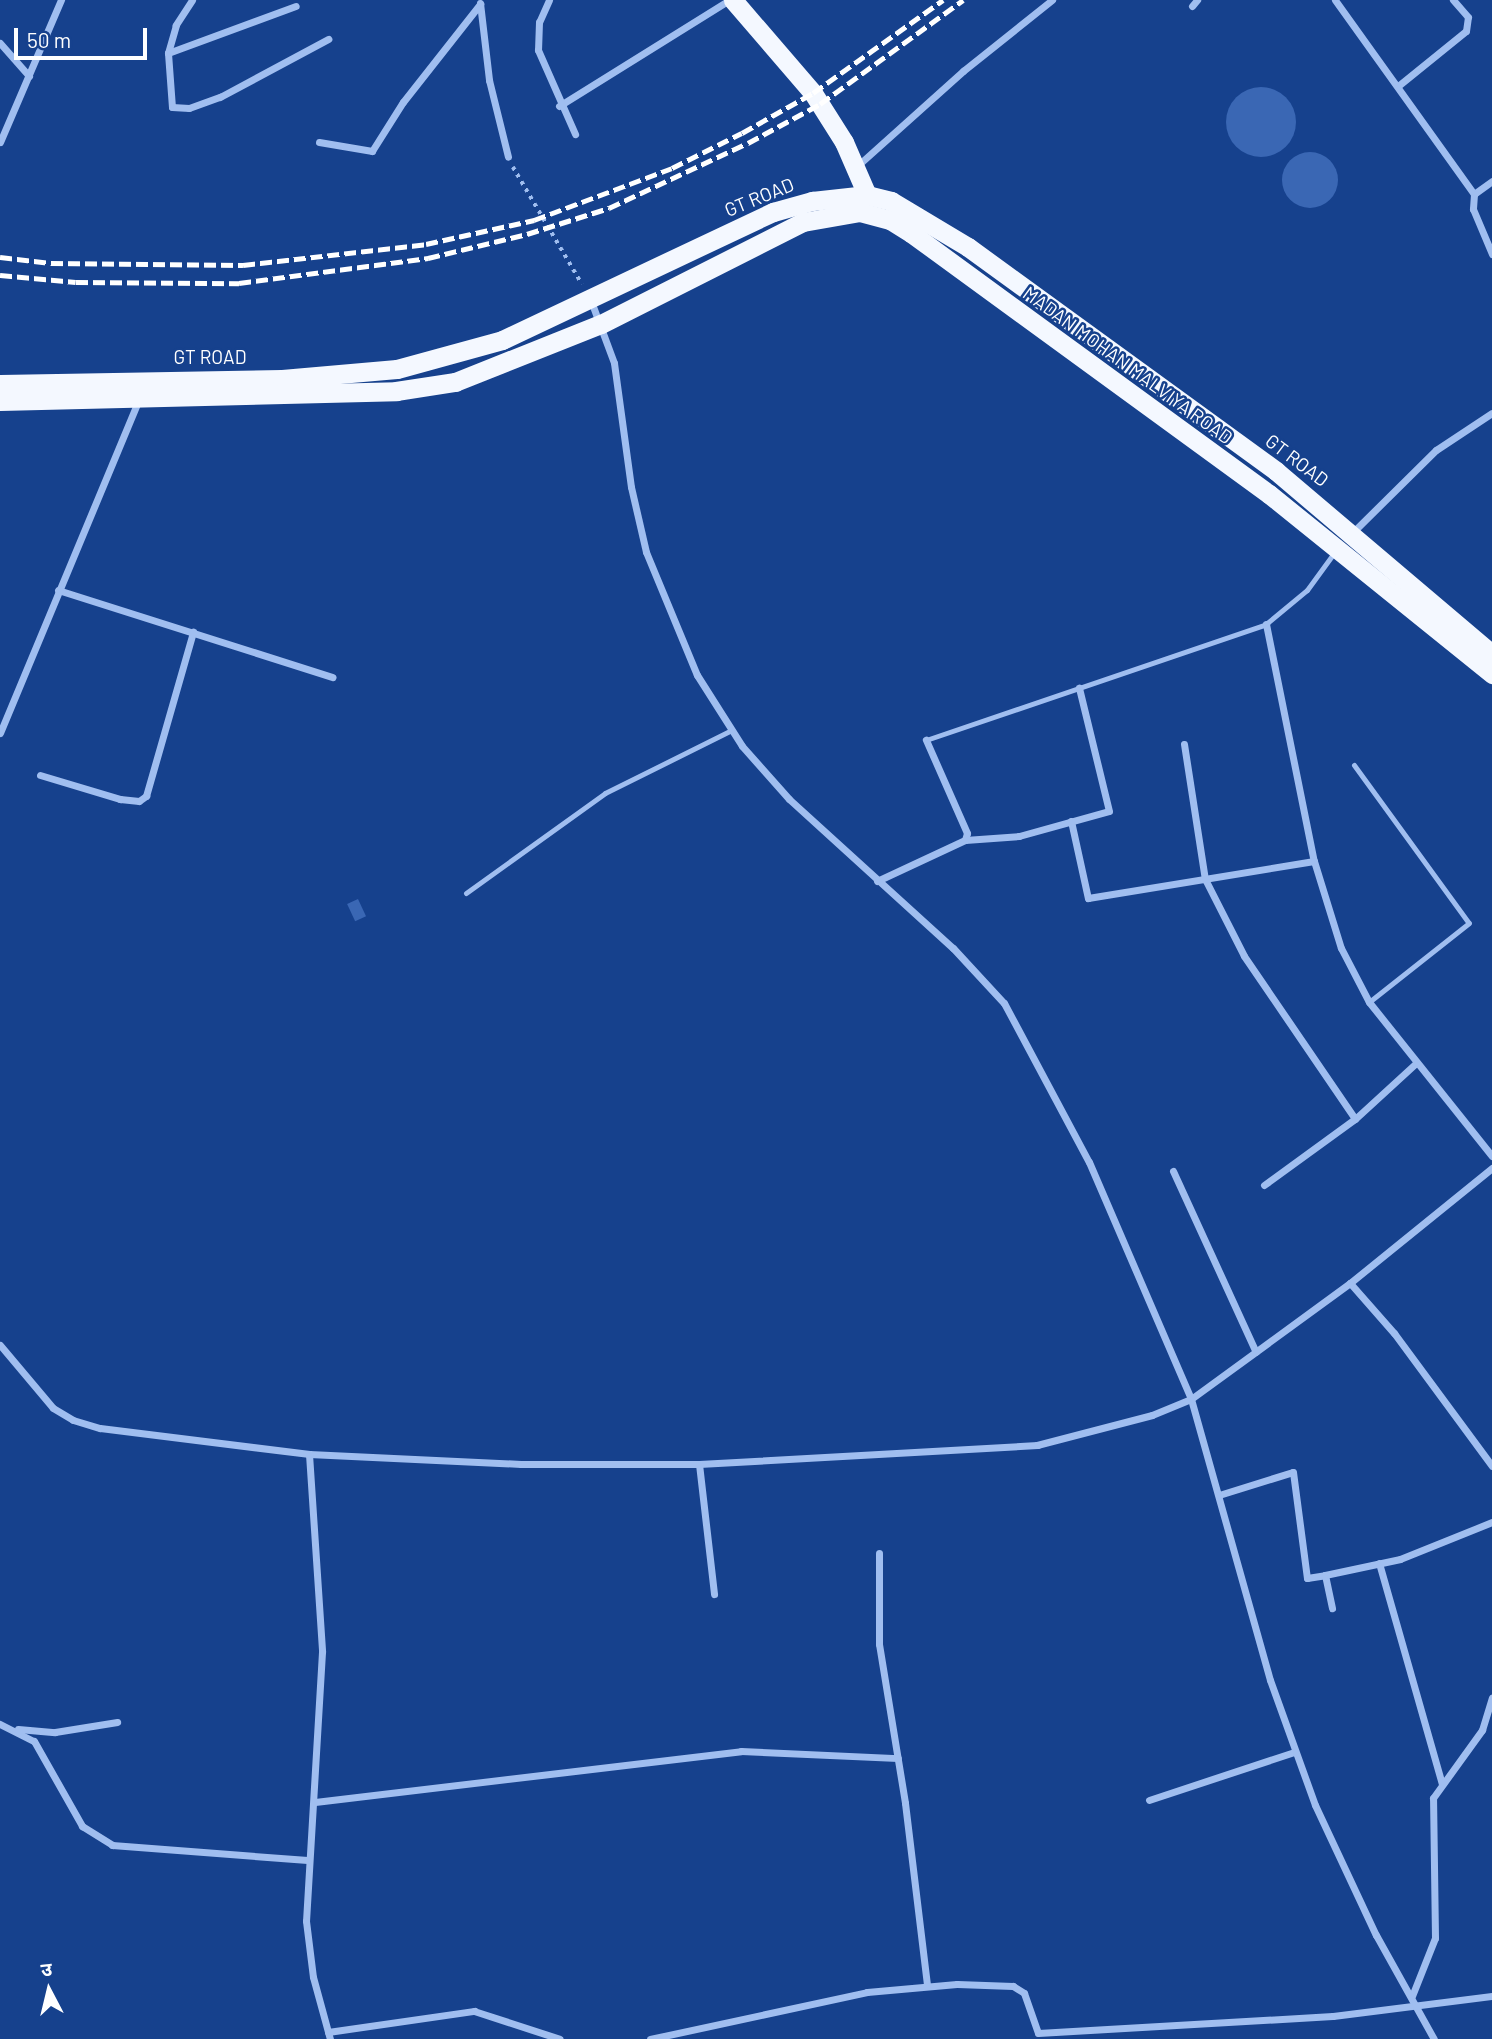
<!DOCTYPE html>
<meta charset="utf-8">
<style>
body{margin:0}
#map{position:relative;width:1492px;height:2039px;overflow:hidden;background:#16418d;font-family:Barlow,"Noto Sans Devanagari",sans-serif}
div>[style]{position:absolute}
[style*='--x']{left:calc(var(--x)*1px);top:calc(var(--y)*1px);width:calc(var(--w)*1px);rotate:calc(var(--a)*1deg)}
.building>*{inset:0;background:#3a67b4;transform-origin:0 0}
.round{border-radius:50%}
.path>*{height:3.5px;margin-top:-1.75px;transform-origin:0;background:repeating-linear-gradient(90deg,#a0bef0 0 3.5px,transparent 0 8.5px)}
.service>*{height:5px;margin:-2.5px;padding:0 2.5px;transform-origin:2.5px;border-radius:2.5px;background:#a0bef0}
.minor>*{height:7px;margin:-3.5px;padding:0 3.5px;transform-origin:3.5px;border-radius:3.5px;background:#a0bef0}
.trunk>*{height:19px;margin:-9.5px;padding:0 9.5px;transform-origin:9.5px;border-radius:9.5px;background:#f4f8ff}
.rail>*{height:5px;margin-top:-2.5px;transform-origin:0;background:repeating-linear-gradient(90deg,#fff 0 12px,transparent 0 17px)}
span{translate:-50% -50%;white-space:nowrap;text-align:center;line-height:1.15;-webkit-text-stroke:5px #16418d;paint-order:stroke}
.street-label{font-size:19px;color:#fff}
.north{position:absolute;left:14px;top:1955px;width:70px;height:70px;-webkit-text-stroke:5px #16418d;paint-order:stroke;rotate:353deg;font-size:19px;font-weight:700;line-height:28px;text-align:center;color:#fff}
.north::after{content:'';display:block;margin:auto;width:24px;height:32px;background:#fff;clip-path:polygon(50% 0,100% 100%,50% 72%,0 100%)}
.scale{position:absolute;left:14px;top:28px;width:133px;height:32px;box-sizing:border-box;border:4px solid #fff;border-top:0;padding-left:9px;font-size:21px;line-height:24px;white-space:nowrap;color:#fff;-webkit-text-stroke:5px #16418d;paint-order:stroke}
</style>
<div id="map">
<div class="building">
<div class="round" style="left:1226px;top:87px;width:70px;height:70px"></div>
<div class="round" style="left:1282px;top:152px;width:56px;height:56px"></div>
<div style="left:358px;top:899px;width:19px;height:12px;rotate:65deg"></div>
</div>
<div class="path">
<div style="--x:513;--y:167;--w:136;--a:59.5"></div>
</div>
<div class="service">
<div style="--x:926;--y:740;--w:359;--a:-18.8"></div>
<div style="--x:1266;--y:624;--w:53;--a:-39.7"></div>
<div style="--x:1307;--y:590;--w:46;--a:-53.9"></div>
<div style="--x:1354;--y:765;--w:195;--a:54"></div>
<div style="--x:1469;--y:923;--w:127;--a:141.7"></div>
<div style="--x:466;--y:893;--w:171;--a:-35.7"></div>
<div style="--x:605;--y:793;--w:142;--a:-26.4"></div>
</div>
<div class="minor">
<div style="--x:192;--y:0;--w:30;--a:123"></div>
<div style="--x:176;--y:25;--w:29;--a:106"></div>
<div style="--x:168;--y:53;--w:54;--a:85.8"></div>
<div style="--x:172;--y:107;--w:17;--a:3"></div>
<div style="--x:189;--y:108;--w:33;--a:-20"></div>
<div style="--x:220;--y:97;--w:123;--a:-28.2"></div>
<div style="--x:549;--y:0;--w:24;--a:114"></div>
<div style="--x:539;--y:22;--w:28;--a:92"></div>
<div style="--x:538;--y:50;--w:92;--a:66.2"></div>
<div style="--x:1335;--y:0;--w:239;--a:54.4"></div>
<div style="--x:480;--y:3;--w:78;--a:83.3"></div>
<div style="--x:489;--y:80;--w:79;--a:76.1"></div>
<div style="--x:1192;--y:6;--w:8;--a:-50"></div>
<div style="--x:0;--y:43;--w:44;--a:48.7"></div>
<div style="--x:168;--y:53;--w:136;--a:-20.2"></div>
<div style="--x:1398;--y:86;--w:87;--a:-39"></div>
<div style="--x:1466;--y:31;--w:14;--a:-82"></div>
<div style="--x:1468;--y:17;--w:23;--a:-131"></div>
<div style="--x:559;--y:106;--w:200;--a:-31.9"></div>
<div style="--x:0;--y:142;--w:155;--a:-66.8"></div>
<div style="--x:319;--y:142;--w:54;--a:9.6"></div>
<div style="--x:372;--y:151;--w:58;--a:-57.7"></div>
<div style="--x:403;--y:102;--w:125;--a:-51.8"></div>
<div style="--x:856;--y:167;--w:144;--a:-41.9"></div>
<div style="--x:963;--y:71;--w:114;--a:-38.6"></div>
<div style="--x:1492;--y:181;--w:22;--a:144"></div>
<div style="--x:1474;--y:194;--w:15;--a:94"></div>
<div style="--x:1473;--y:209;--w:49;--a:67.1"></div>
<div style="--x:591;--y:301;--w:66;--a:69.6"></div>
<div style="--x:614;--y:363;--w:125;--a:82.2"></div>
<div style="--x:631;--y:487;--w:67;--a:77"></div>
<div style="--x:646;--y:552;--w:133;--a:67.5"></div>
<div style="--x:697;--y:675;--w:84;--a:57.6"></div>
<div style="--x:742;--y:746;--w:71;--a:48.4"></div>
<div style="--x:789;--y:799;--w:222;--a:42.3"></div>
<div style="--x:953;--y:948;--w:75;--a:47.2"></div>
<div style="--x:1004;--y:1003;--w:180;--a:61.9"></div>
<div style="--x:1089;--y:1162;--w:258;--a:66.7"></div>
<div style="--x:1191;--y:1399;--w:292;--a:74.3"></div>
<div style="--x:1270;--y:1680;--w:133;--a:70.2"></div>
<div style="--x:1315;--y:1805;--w:144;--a:64.9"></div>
<div style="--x:1376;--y:1935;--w:119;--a:60.9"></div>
<div style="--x:1352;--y:533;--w:118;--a:-44.7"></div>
<div style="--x:1436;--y:450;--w:67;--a:-33.5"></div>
<div style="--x:58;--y:590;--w:288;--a:17.6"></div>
<div style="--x:1266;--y:624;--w:242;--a:78.6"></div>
<div style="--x:1314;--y:861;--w:91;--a:72.8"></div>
<div style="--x:1341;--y:948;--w:61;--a:62.6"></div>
<div style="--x:1369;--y:1002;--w:197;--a:51.4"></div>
<div style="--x:0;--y:733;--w:360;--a:-67.4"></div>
<div style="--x:1184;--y:744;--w:137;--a:81.2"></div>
<div style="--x:1205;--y:879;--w:86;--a:63.1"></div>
<div style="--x:1244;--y:956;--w:197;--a:55.7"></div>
<div style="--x:40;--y:775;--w:84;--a:16.7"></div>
<div style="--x:120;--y:799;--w:19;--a:6"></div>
<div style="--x:139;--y:801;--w:9;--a:-36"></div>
<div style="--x:146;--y:796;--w:171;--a:-74"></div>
<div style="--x:1071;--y:821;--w:79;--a:77.6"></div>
<div style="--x:1088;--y:898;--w:229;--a:-9.3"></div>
<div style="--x:965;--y:840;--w:54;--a:-4.2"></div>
<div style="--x:1019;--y:836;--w:93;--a:-15.5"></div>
<div style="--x:1109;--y:811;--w:127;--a:-103.7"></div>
<div style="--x:877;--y:881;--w:97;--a:-25"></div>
<div style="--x:965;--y:840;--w:7;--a:-74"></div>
<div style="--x:967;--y:833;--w:102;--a:-113.8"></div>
<div style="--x:1173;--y:1171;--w:199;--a:65.4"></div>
<div style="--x:1264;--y:1185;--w:112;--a:-36"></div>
<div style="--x:1355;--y:1119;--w:81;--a:-42.5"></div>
<div style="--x:1350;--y:1283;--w:67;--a:48.7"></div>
<div style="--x:1394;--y:1333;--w:165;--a:53.6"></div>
<div style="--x:0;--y:1345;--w:82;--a:49.9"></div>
<div style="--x:53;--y:1408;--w:23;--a:31"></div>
<div style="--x:73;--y:1420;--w:28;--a:17"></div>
<div style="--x:100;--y:1428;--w:211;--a:7.1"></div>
<div style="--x:309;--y:1454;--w:212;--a:2.7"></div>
<div style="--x:521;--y:1464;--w:178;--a:0"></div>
<div style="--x:699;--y:1464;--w:339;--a:-3.2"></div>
<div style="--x:1037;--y:1445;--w:119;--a:-14.6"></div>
<div style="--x:1152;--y:1415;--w:42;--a:-22.3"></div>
<div style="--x:1191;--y:1399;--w:197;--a:-36.1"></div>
<div style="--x:1350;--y:1283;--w:183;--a:-39"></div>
<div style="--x:309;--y:1454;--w:198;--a:86.2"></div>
<div style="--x:322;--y:1652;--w:269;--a:93.4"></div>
<div style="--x:306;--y:1921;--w:56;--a:82.9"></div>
<div style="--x:313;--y:1977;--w:64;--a:74.7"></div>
<div style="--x:699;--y:1464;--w:131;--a:83.4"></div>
<div style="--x:1219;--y:1495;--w:77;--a:-17.3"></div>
<div style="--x:1293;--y:1472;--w:107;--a:82.5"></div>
<div style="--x:1307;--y:1578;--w:18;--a:-9"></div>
<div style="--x:1325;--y:1575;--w:34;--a:78"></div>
<div style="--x:879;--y:1553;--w:91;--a:90"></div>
<div style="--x:879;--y:1644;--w:161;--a:80.7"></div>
<div style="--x:905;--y:1803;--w:183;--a:83.1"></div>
<div style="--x:1379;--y:1563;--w:230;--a:74.1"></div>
<div style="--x:1325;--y:1575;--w:77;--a:-12"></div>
<div style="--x:1400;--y:1559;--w:99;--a:-21.9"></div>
<div style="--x:0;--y:1724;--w:38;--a:27"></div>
<div style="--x:34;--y:1741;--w:98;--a:60.5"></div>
<div style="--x:82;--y:1826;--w:36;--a:32"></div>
<div style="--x:112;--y:1845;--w:196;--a:4.4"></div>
<div style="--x:18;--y:1729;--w:37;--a:5"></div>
<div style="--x:55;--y:1732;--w:63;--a:-9.2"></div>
<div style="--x:1149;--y:1800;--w:153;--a:-18.3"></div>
<div style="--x:315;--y:1802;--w:429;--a:-6.8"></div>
<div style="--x:741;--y:1751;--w:157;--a:2.6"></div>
<div style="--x:1412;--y:1996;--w:62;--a:-68.4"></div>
<div style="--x:1435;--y:1938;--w:140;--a:-90.8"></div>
<div style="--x:1433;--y:1798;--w:84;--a:-54.2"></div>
<div style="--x:1482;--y:1730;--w:34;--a:-73"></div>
<div style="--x:328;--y:2032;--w:148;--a:-8.2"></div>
<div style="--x:474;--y:2011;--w:90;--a:18"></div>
<div style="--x:650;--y:2039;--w:222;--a:-12.2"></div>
<div style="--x:867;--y:1992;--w:90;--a:-5.1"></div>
<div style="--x:957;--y:1984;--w:56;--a:2"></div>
<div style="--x:1013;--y:1986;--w:13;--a:32"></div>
<div style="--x:1024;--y:1993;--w:42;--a:70.7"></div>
<div style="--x:1038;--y:2033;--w:295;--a:-3.3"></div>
<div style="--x:1333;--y:2016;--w:160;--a:-7.2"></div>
</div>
<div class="trunk">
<div style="--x:733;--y:0;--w:123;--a:49.3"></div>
<div style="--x:813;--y:93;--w:58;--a:57.7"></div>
<div style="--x:844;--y:142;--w:58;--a:66.5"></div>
<div style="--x:0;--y:384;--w:282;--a:-1"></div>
<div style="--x:282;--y:379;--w:115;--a:-5"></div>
<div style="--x:397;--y:369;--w:109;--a:-15.4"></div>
<div style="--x:502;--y:340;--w:300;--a:-25.3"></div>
<div style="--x:773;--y:212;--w:41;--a:-15.8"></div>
<div style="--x:812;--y:201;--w:55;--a:-6.2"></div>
<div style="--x:867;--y:195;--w:25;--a:14"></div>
<div style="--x:891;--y:201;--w:90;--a:30.9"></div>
<div style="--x:968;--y:247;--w:381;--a:36"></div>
<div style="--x:1276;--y:471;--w:283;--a:40.3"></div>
<div style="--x:0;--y:401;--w:396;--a:-1.4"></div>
<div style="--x:396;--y:391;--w:60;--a:-8.7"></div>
<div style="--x:455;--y:382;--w:157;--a:-21.7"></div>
<div style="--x:601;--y:324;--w:226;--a:-26.8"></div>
<div style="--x:803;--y:222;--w:58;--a:-10"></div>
<div style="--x:860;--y:212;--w:31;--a:15"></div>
<div style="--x:890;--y:220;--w:25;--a:32"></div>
<div style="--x:911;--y:233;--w:443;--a:36.1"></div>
<div style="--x:1269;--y:494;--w:287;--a:38.9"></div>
</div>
<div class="rail">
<div style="--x:0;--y:257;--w:51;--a:6.7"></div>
<div style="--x:51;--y:263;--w:192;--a:0.6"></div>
<div style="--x:243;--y:265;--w:184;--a:-6.5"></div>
<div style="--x:426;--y:244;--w:111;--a:-12.5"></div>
<div style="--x:534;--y:220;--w:147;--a:-20.6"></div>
<div style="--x:672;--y:168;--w:78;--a:-26.6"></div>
<div style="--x:742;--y:133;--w:81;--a:-29.4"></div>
<div style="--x:813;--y:93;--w:160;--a:-35.6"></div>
<div style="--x:0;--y:275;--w:76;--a:5.3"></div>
<div style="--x:76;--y:282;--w:163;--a:0.4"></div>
<div style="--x:239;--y:283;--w:191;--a:-7.5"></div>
<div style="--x:428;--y:258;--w:102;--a:-13.6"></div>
<div style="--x:527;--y:234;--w:86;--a:-17.6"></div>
<div style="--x:609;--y:208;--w:153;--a:-25.1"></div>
<div style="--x:748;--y:143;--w:82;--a:-28.4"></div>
<div style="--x:820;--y:104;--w:177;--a:-36"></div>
</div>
<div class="street-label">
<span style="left:759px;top:197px;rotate:-22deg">GT ROAD</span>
<span style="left:210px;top:357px">GT ROAD</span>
<span style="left:1128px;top:365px;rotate:36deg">MADAN MOHAN MALVIYA ROAD</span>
<span style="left:1297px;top:460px;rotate:37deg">GT ROAD</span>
</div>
<div class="north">उ</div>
<div class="scale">50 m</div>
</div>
